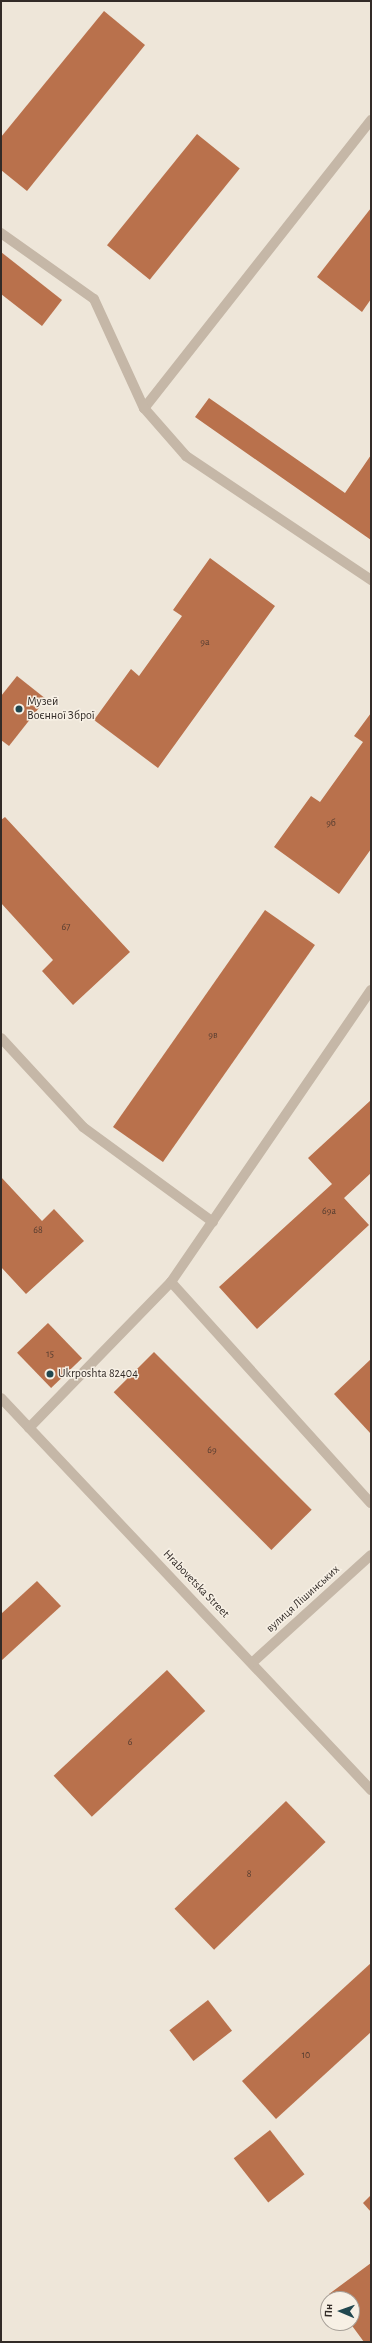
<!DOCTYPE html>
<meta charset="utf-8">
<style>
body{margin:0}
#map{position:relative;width:372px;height:2343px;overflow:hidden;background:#eee6d9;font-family:"Alegreya Sans",sans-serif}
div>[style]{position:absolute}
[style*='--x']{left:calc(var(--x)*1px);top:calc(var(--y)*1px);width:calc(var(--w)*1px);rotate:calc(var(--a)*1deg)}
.building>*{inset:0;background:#b9714c;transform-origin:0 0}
.minor>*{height:10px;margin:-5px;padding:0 5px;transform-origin:5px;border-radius:5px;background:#c5b7a7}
.dots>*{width:11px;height:11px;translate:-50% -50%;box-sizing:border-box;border:2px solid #f7f0e5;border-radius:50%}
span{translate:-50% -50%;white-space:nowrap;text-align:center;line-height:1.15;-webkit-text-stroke:3px #f7f0e5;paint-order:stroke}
.number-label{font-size:10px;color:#543c30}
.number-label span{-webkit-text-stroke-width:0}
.poi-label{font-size:12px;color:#322b27}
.left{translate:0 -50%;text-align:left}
.street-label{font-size:12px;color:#322b27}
.frame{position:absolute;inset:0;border:2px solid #322b27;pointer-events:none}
.north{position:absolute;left:320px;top:2291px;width:40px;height:40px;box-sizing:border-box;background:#f7f0e5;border:1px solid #a8a199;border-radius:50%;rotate:272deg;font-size:11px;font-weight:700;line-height:16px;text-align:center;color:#322b27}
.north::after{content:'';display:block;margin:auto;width:14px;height:18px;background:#21474f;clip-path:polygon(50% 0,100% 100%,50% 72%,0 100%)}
</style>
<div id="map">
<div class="building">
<div style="clip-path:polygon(104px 11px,145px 45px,27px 191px,1px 170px,1px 137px)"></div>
<div style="left:197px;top:134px;width:55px;height:143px;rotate:39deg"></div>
<div style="clip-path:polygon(371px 208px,371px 299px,362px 312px,317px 277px)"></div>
<div style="clip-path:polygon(1px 252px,62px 300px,42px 326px,1px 294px)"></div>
<div style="clip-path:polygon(209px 398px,345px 493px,371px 455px,371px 540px,195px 417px)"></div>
<div style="clip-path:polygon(210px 558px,275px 606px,158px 768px,94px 720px,131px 669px,139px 676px,182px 616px,173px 610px)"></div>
<div style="clip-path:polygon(17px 676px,46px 699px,9px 746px,1px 740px,1px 696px)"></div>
<div style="clip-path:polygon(371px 713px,371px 849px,339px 894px,274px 847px,311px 796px,320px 802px,363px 742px,354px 736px)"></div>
<div style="clip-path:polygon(5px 817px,130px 952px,73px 1005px,42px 971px,53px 960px,1px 903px,1px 820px)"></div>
<div style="left:265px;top:910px;width:61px;height:265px;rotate:35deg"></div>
<div style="clip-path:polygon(371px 1100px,371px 1173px,344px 1198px,369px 1225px,257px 1329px,219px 1287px,332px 1184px,308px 1158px)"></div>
<div style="clip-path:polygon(1px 1177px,42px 1221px,54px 1209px,84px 1241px,26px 1294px,1px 1267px)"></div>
<div style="left:48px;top:1323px;width:49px;height:43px;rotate:46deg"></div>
<div style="left:154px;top:1352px;width:223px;height:57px;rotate:45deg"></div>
<div style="clip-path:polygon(371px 1359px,371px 1434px,334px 1394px)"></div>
<div style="clip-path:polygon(37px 1581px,61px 1606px,1px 1661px,1px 1614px)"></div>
<div style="left:167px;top:1670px;width:56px;height:155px;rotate:47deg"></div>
<div style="left:286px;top:1801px;width:57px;height:155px;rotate:46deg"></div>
<div style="clip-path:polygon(371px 1963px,371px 2032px,276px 2119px,242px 2081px)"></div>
<div style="left:208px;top:2000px;width:39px;height:49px;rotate:52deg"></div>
<div style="left:270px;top:2130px;width:56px;height:46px;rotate:52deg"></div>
<div style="clip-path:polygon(371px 2195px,371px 2212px,363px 2203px)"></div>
<div style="clip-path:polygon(371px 2263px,371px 2342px,364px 2342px,350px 2323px,352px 2299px,333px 2299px,329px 2294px)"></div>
</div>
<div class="minor">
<div style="--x:371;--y:120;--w:367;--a:128.2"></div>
<div style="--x:144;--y:408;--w:64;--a:48.8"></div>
<div style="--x:186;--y:456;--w:223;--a:33.8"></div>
<div style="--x:1;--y:233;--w:114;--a:35.4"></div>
<div style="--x:94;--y:299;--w:120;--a:65.4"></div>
<div style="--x:1;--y:1038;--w:121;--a:47.3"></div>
<div style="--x:83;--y:1127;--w:161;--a:36.2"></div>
<div style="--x:171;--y:1282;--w:298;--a:47.9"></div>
<div style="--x:1;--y:1398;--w:539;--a:46.65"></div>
<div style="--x:29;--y:1428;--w:204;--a:-45.8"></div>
<div style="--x:171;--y:1282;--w:354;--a:-55.6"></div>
<div style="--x:253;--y:1662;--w:159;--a:-42.2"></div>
</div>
<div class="dots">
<div style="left:19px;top:709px;background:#21474f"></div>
<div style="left:50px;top:1374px;background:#21474f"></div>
</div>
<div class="number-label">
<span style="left:205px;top:643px">9а</span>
<span style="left:331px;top:824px">9б</span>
<span style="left:66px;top:928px">67</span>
<span style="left:213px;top:1036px">9в</span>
<span style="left:329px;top:1212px">69а</span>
<span style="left:38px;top:1231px">68</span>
<span style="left:50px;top:1355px">15</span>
<span style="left:212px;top:1451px">69</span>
<span style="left:130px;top:1743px">6</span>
<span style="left:249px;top:1875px">8</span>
<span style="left:306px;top:2056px">10</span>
</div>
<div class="poi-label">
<span class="left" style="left:27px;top:709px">Музей<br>Воєнної Зброї</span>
<span class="left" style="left:58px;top:1374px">Ukrposhta 82404</span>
</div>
<div class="street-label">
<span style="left:196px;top:1584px;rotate:46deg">Hrabovetska Street</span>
<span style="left:303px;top:1599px;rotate:-42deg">вулиця Лішинських</span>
</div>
<div class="frame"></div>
<div class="north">Пн</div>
</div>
